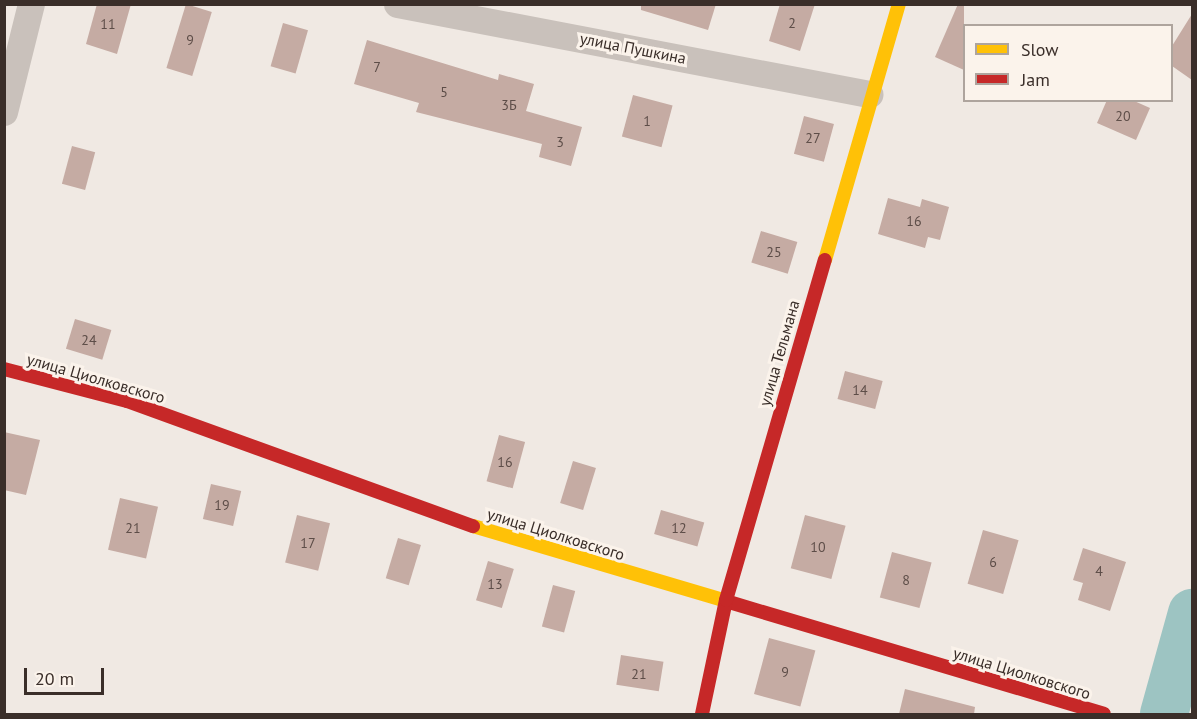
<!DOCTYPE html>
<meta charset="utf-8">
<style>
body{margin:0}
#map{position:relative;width:1197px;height:719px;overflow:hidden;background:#f0e9e3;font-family:"PT Sans",sans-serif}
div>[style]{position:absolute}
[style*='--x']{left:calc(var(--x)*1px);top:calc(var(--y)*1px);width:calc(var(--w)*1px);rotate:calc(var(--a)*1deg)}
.river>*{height:48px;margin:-24px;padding:0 24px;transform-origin:24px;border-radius:24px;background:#9dc4c2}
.building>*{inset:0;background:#c5aba3;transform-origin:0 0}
.street>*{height:27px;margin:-13.5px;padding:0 13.5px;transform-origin:13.5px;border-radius:13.5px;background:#c9c1bb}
.slow>*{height:14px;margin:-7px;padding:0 7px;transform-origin:7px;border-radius:7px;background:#ffc107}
.jam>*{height:14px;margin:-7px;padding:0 7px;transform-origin:7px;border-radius:7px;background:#c62828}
span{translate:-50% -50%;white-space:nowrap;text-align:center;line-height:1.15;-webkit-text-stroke:6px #fbf3eb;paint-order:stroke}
.number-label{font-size:14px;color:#5d4d48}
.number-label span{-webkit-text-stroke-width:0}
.street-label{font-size:16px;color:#3a2e29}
.frame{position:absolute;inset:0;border:6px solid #3a2e29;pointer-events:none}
.legend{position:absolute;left:963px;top:24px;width:210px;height:78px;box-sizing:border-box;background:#fbf3eb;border:2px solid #aea49d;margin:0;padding:8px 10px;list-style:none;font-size:18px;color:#3a2e29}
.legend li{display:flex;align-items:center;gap:12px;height:30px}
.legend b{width:30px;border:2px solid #aea49d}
.scale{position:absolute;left:24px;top:668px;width:80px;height:27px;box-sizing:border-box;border:3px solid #3a2e29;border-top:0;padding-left:8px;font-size:18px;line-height:21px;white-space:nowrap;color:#3a2e29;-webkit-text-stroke:4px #fbf3eb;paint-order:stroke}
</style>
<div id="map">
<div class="river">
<div style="--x:1164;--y:714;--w:105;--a:-74.5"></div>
</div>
<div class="building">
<div style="clip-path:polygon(97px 4px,131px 4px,117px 54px,86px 44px)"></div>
<div style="left:186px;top:4px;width:27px;height:67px;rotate:17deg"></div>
<div style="clip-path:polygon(641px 4px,716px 4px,708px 30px,641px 10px)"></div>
<div style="clip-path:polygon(780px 4px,815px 4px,800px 51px,769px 41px)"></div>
<div style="clip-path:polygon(958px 4px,964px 4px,964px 70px,935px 57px)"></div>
<div style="clip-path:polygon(1192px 14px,1192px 80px,1172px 66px,1172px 46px)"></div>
<div style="left:283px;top:23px;width:26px;height:45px;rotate:16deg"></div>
<div style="clip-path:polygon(367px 40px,498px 80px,499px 74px,534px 84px,526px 111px,582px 127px,571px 166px,539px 157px,542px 144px,416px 112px,419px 103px,354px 84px)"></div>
<div style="left:633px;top:95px;width:41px;height:43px;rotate:15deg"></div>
<div style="clip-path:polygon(1107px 100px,1132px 100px,1150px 108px,1136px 140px,1097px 123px)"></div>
<div style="left:804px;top:116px;width:31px;height:39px;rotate:15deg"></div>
<div style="left:72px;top:146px;width:24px;height:39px;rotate:15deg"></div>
<div style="clip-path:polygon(888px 198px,920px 207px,922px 199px,949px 207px,940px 240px,928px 237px,925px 248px,878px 234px)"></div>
<div style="left:761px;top:231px;width:38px;height:33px;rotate:17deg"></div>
<div style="left:75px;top:319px;width:38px;height:31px;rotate:17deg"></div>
<div style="left:845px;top:371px;width:39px;height:29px;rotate:15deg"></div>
<div style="clip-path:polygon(4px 432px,40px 440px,26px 495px,4px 490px)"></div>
<div style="left:499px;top:435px;width:27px;height:48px;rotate:15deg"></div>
<div style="left:573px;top:461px;width:24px;height:44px;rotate:17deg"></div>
<div style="left:211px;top:484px;width:31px;height:36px;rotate:13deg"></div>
<div style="left:120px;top:498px;width:39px;height:53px;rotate:13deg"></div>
<div style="left:661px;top:510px;width:45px;height:25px;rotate:16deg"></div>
<div style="left:297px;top:515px;width:34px;height:49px;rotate:14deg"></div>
<div style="left:805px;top:515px;width:42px;height:55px;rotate:15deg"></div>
<div style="left:983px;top:530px;width:37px;height:56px;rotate:16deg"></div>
<div style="left:398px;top:538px;width:24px;height:42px;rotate:17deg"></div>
<div style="clip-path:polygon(1083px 548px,1126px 562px,1110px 611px,1078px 600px,1083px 583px,1073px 580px)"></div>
<div style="left:892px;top:552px;width:41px;height:47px;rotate:15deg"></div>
<div style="left:488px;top:561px;width:27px;height:41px;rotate:17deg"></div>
<div style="left:553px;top:585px;width:23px;height:43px;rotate:15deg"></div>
<div style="left:769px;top:638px;width:48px;height:58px;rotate:15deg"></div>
<div style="left:621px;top:655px;width:43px;height:30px;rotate:9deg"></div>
<div style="clip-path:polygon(905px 689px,975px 707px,974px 714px,899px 714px)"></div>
</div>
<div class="street">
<div style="--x:397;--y:4;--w:481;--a:10.8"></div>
<div style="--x:4;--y:112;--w:111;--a:-76"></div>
</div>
<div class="slow">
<div style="--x:825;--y:260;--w:266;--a:-73.9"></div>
<div style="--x:473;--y:526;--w:267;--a:16.5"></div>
</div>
<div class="jam">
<div style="--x:4;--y:369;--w:127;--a:14.6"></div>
<div style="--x:127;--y:401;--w:368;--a:19.9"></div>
<div style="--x:729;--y:602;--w:391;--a:16.6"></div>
<div style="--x:702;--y:714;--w:116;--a:-78.1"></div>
<div style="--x:726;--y:600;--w:354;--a:-73.8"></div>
</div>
<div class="number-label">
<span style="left:792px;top:23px">2</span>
<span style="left:108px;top:24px">11</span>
<span style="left:190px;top:40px">9</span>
<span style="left:377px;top:67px">7</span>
<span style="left:444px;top:92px">5</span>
<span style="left:509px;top:105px">3Б</span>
<span style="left:1123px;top:116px">20</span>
<span style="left:647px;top:121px">1</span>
<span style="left:813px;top:138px">27</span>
<span style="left:560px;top:142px">3</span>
<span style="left:914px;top:221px">16</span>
<span style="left:774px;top:252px">25</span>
<span style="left:89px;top:340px">24</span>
<span style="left:860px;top:390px">14</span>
<span style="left:505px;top:462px">16</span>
<span style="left:222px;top:505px">19</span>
<span style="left:133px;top:528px">21</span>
<span style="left:679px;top:528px">12</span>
<span style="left:308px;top:543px">17</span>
<span style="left:818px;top:547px">10</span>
<span style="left:993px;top:562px">6</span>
<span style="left:1099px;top:571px">4</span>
<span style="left:906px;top:580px">8</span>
<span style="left:495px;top:584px">13</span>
<span style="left:785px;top:672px">9</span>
<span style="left:639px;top:674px">21</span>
</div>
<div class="street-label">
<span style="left:633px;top:48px;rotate:11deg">улица Пушкина</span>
<span style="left:779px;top:353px;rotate:-74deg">улица Тельмана</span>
<span style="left:96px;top:378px;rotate:16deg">улица Циолковского</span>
<span style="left:556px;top:534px;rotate:17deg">улица Циолковского</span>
<span style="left:1022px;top:673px;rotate:17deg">улица Циолковского</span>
</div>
<div class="frame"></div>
<ul class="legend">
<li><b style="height:8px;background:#ffc107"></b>Slow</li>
<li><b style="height:8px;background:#c62828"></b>Jam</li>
</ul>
<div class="scale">20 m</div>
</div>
